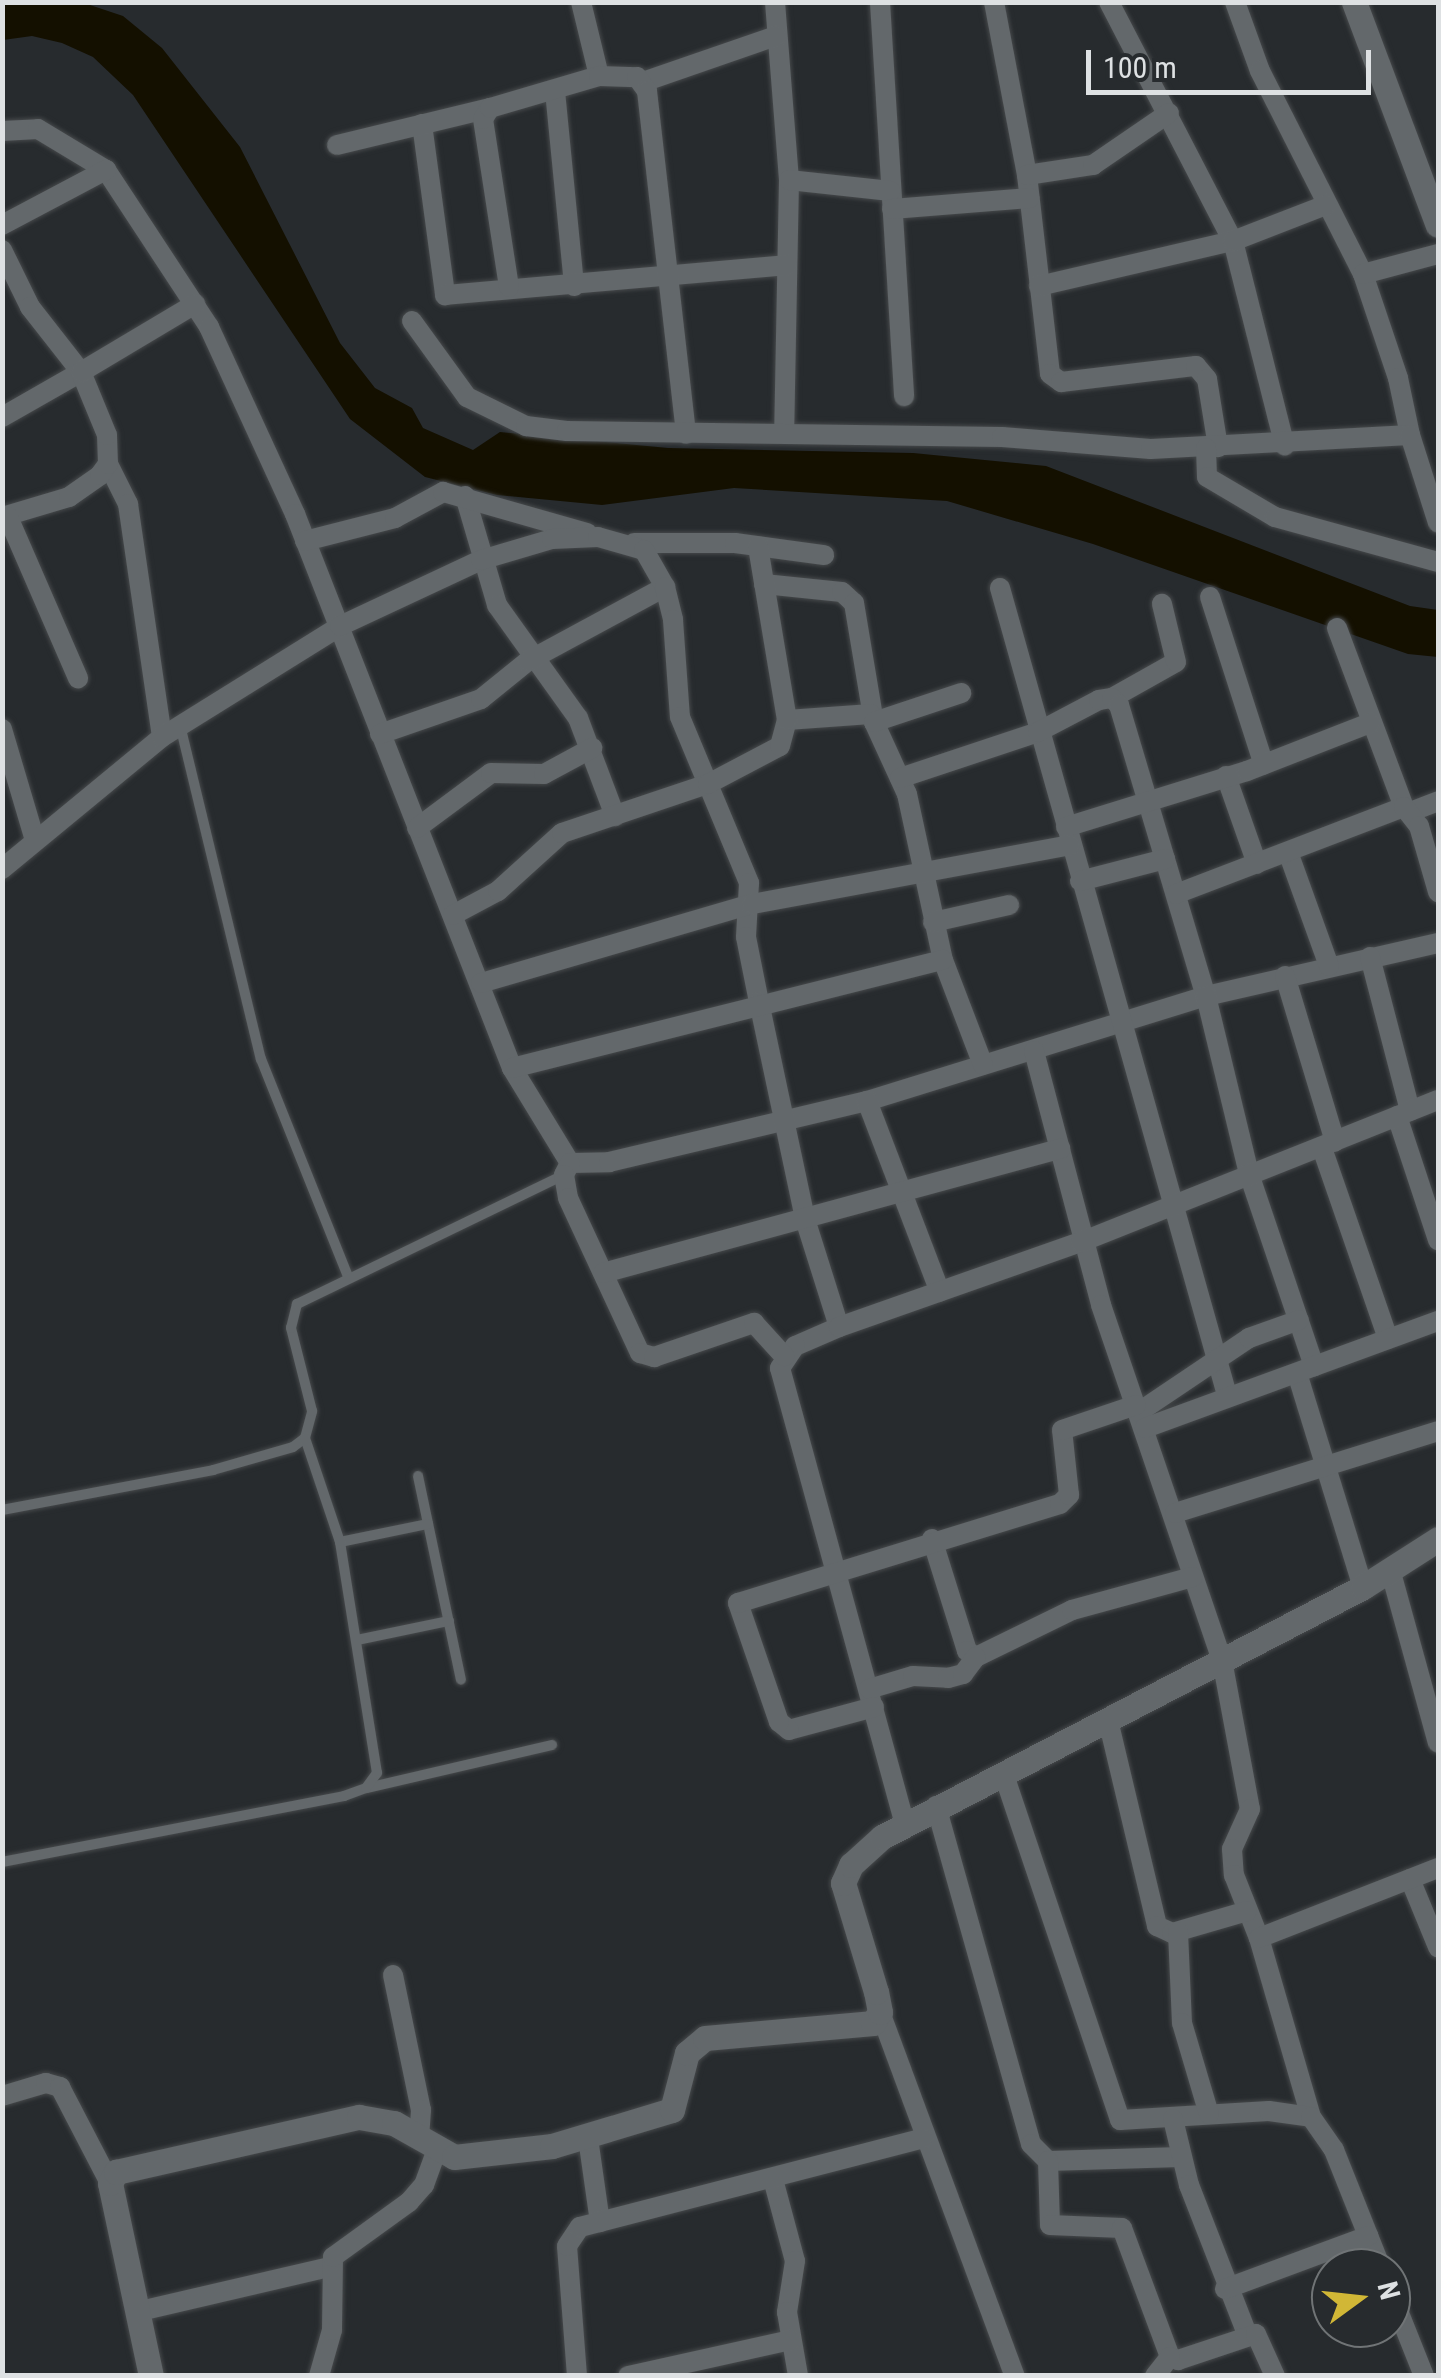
<!DOCTYPE html>
<style>
body{margin:0}
#map{position:relative;width:1441px;height:2378px;overflow:hidden;background:#272b2e;font-family:"Roboto Condensed",sans-serif}
div>[style]{position:absolute}
[style*='--x']{left:calc(var(--x)*1px);top:calc(var(--y)*1px);width:calc(var(--w)*1px);rotate:calc(var(--a)*1deg)}
.water>*{inset:0;background:#141000}
.roads{filter:drop-shadow(0 0 2px #46494b) drop-shadow(0 0 2px #46494b)}
.service>*{height:10px;margin:-5px;padding:0 5px;transform-origin:5px;border-radius:5px;background:#63686b}
.minor>*{height:20px;margin:-10px;padding:0 10px;transform-origin:10px;border-radius:10px;background:#63686b}
.tertiary>*{height:25px;margin:-12.5px;padding:0 12.5px;transform-origin:12.5px;border-radius:12.5px;background:#63686b}
span{translate:-50% -50%;white-space:nowrap;text-align:center;line-height:1.15;-webkit-text-stroke:10px #272b2e;paint-order:stroke}
.frame{position:absolute;inset:0;border:5px solid #dee1e3;pointer-events:none}
.north{position:absolute;left:1311px;top:2248px;width:100px;height:100px;box-sizing:border-box;background:#272b2e;border:2px solid #707476;border-radius:50%;rotate:75deg;font-size:28px;font-weight:700;line-height:40px;text-align:center;color:#dee1e3}
.north::after{content:'';display:block;margin:auto;width:35px;height:45px;background:#d1b736;clip-path:polygon(50% 0,100% 100%,50% 72%,0 100%)}
.scale{position:absolute;left:1086px;top:50px;width:285px;height:45px;box-sizing:border-box;border:5px solid #dee1e3;border-top:0;padding-left:12px;font-size:30px;line-height:35px;white-space:nowrap;color:#dee1e3;-webkit-text-stroke:8px #272b2e;paint-order:stroke}
</style>
<div id="map">
<div class="water">
<div style="clip-path:polygon(84px 3px,123px 16px,162px 48px,240px 147px,340px 343px,375px 388px,412px 408px,423px 428px,473px 450px,500px 432px,668px 448px,913px 453px,1046px 466px,1410px 606px,1438px 610px,1438px 657px,1408px 654px,1093px 544px,947px 501px,734px 488px,602px 505px,497px 495px,425px 477px,350px 419px,133px 95px,93px 57px,62px 43px,32px 36px,3px 40px,2px 5px)"></div>
</div>
<div class="roads">
<div class="service">
<div style="--x:180;--y:725;--w:344;--a:76.4"></div>
<div style="--x:261;--y:1059;--w:234;--a:68.2"></div>
<div style="--x:418;--y:1476;--w:208;--a:78.1"></div>
<div style="--x:2;--y:1510;--w:215;--a:-10.7"></div>
<div style="--x:213;--y:1470;--w:83;--a:-16"></div>
<div style="--x:293;--y:1447;--w:15;--a:-37"></div>
<div style="--x:305;--y:1438;--w:28;--a:-75"></div>
<div style="--x:312;--y:1411;--w:86;--a:-104.2"></div>
<div style="--x:291;--y:1328;--w:25;--a:-76"></div>
<div style="--x:297;--y:1304;--w:297;--a:-25.8"></div>
<div style="--x:340;--y:1542;--w:90;--a:-11.6"></div>
<div style="--x:357;--y:1640;--w:94;--a:-11.7"></div>
<div style="--x:367;--y:1788;--w:190;--a:-13.1"></div>
<div style="--x:2;--y:1862;--w:348;--a:-10.9"></div>
<div style="--x:344;--y:1796;--w:23;--a:-20"></div>
<div style="--x:366;--y:1788;--w:19;--a:-54"></div>
<div style="--x:377;--y:1773;--w:234;--a:-99.1"></div>
<div style="--x:340;--y:1542;--w:110;--a:-108.6"></div>
</div>
<div class="minor">
<div style="--x:581;--y:2;--w:76;--a:76.3"></div>
<div style="--x:775;--y:2;--w:179;--a:85.5"></div>
<div style="--x:789;--y:180;--w:253;--a:91.1"></div>
<div style="--x:880;--y:2;--w:395;--a:86.5"></div>
<div style="--x:994;--y:2;--w:176;--a:79.2"></div>
<div style="--x:1027;--y:175;--w:200;--a:83.4"></div>
<div style="--x:1050;--y:374;--w:14;--a:36"></div>
<div style="--x:1061;--y:382;--w:136;--a:-6.8"></div>
<div style="--x:1196;--y:366;--w:17;--a:50"></div>
<div style="--x:1207;--y:379;--w:69;--a:80.8"></div>
<div style="--x:1109;--y:2;--w:269;--a:62.6"></div>
<div style="--x:1233;--y:241;--w:211;--a:75.8"></div>
<div style="--x:1235;--y:2;--w:73;--a:70.1"></div>
<div style="--x:1260;--y:71;--w:228;--a:63.1"></div>
<div style="--x:1363;--y:274;--w:110;--a:71.4"></div>
<div style="--x:1398;--y:378;--w:58;--a:78.1"></div>
<div style="--x:643;--y:82;--w:141;--a:-19.1"></div>
<div style="--x:555;--y:91;--w:196;--a:84.4"></div>
<div style="--x:422;--y:124;--w:173;--a:82.3"></div>
<div style="--x:445;--y:295;--w:343;--a:-5"></div>
<div style="--x:2;--y:131;--w:36;--a:-3"></div>
<div style="--x:38;--y:129;--w:79;--a:31.1"></div>
<div style="--x:106;--y:170;--w:188;--a:56.7"></div>
<div style="--x:209;--y:327;--w:206;--a:65.3"></div>
<div style="--x:295;--y:514;--w:595;--a:68.61"></div>
<div style="--x:512;--y:1068;--w:111;--a:58.6"></div>
<div style="--x:570;--y:1163;--w:39;--a:-1"></div>
<div style="--x:609;--y:1162;--w:265;--a:-13.3"></div>
<div style="--x:867;--y:1101;--w:355;--a:-17.2"></div>
<div style="--x:1206;--y:996;--w:238;--a:-12.9"></div>
<div style="--x:337;--y:145;--w:157;--a:-13.6"></div>
<div style="--x:1027;--y:175;--w:67;--a:-8.6"></div>
<div style="--x:1093;--y:165;--w:92;--a:-34.4"></div>
<div style="--x:789;--y:180;--w:102;--a:6.2"></div>
<div style="--x:892;--y:209;--w:138;--a:-4.6"></div>
<div style="--x:2;--y:225;--w:118;--a:-27.9"></div>
<div style="--x:2;--y:250;--w:64;--a:63.8"></div>
<div style="--x:30;--y:307;--w:83;--a:51.9"></div>
<div style="--x:81;--y:372;--w:91;--a:150.3"></div>
<div style="--x:1363;--y:274;--w:78;--a:-14.9"></div>
<div style="--x:1039;--y:286;--w:199;--a:-13.1"></div>
<div style="--x:1233;--y:241;--w:100;--a:-21.2"></div>
<div style="--x:509;--y:287;--w:170;--a:-98.8"></div>
<div style="--x:483;--y:119;--w:13;--a:-58"></div>
<div style="--x:490;--y:108;--w:114;--a:-16.4"></div>
<div style="--x:599;--y:76;--w:38;--a:2"></div>
<div style="--x:637;--y:77;--w:17;--a:54"></div>
<div style="--x:647;--y:91;--w:345;--a:83.5"></div>
<div style="--x:412;--y:321;--w:94;--a:54.1"></div>
<div style="--x:467;--y:397;--w:66;--a:26.2"></div>
<div style="--x:526;--y:426;--w:41;--a:7"></div>
<div style="--x:567;--y:431;--w:435;--a:0.8"></div>
<div style="--x:1002;--y:437;--w:149;--a:4.6"></div>
<div style="--x:1151;--y:449;--w:259;--a:-3.1"></div>
<div style="--x:1410;--y:435;--w:92;--a:72.3"></div>
<div style="--x:1206;--y:448;--w:29;--a:88"></div>
<div style="--x:1207;--y:477;--w:79;--a:30.5"></div>
<div style="--x:1275;--y:517;--w:169;--a:15.4"></div>
<div style="--x:108;--y:464;--w:45;--a:63.4"></div>
<div style="--x:128;--y:504;--w:235;--a:81.7"></div>
<div style="--x:465;--y:496;--w:114;--a:73.6"></div>
<div style="--x:497;--y:605;--w:139;--a:54.4"></div>
<div style="--x:578;--y:718;--w:105;--a:69.3"></div>
<div style="--x:2;--y:517;--w:70;--a:-16.6"></div>
<div style="--x:69;--y:497;--w:38;--a:-35"></div>
<div style="--x:100;--y:475;--w:14;--a:-54"></div>
<div style="--x:108;--y:464;--w:29;--a:-92"></div>
<div style="--x:107;--y:435;--w:68;--a:-112.4"></div>
<div style="--x:81;--y:372;--w:133;--a:-30.8"></div>
<div style="--x:8;--y:517;--w:176;--a:66.5"></div>
<div style="--x:305;--y:541;--w:93;--a:-14.3"></div>
<div style="--x:395;--y:518;--w:55;--a:-28.4"></div>
<div style="--x:443;--y:492;--w:150;--a:15.9"></div>
<div style="--x:634;--y:543;--w:101;--a:0"></div>
<div style="--x:735;--y:543;--w:90;--a:7.7"></div>
<div style="--x:764;--y:584;--w:78;--a:5.9"></div>
<div style="--x:842;--y:592;--w:16;--a:43"></div>
<div style="--x:854;--y:603;--w:121;--a:80.5"></div>
<div style="--x:874;--y:722;--w:79;--a:65.4"></div>
<div style="--x:907;--y:794;--w:170;--a:77.8"></div>
<div style="--x:943;--y:960;--w:112;--a:69.1"></div>
<div style="--x:1000;--y:588;--w:838;--a:74.29"></div>
<div style="--x:1210;--y:597;--w:176;--a:72.2"></div>
<div style="--x:1337;--y:628;--w:191;--a:69.5"></div>
<div style="--x:1112;--y:698;--w:73;--a:-29.4"></div>
<div style="--x:1176;--y:662;--w:60;--a:-103.6"></div>
<div style="--x:787;--y:720;--w:84;--a:-4.1"></div>
<div style="--x:874;--y:722;--w:92;--a:-18.4"></div>
<div style="--x:2;--y:729;--w:113;--a:73.5"></div>
<div style="--x:380;--y:734;--w:107;--a:-19.1"></div>
<div style="--x:481;--y:699;--w:60;--a:-39"></div>
<div style="--x:528;--y:661;--w:156;--a:-28.4"></div>
<div style="--x:1226;--y:776;--w:93;--a:70.6"></div>
<div style="--x:900;--y:778;--w:145;--a:-18.4"></div>
<div style="--x:1038;--y:732;--w:69;--a:-27.7"></div>
<div style="--x:1099;--y:700;--w:13;--a:-9"></div>
<div style="--x:1112;--y:698;--w:10;--a:45"></div>
<div style="--x:1119;--y:705;--w:304;--a:73.4"></div>
<div style="--x:1206;--y:996;--w:183;--a:76.4"></div>
<div style="--x:1249;--y:1174;--w:203;--a:71.3"></div>
<div style="--x:1410;--y:812;--w:30;--a:-21"></div>
<div style="--x:1066;--y:827;--w:189;--a:-17.2"></div>
<div style="--x:1247;--y:771;--w:132;--a:-21.3"></div>
<div style="--x:417;--y:828;--w:92;--a:-36.6"></div>
<div style="--x:491;--y:773;--w:53;--a:1.1"></div>
<div style="--x:544;--y:774;--w:55;--a:-28.4"></div>
<div style="--x:1288;--y:852;--w:121;--a:70.2"></div>
<div style="--x:2;--y:869;--w:207;--a:-39.5"></div>
<div style="--x:162;--y:737;--w:210;--a:-31.9"></div>
<div style="--x:340;--y:626;--w:156;--a:-25.1"></div>
<div style="--x:481;--y:560;--w:74;--a:-16.5"></div>
<div style="--x:552;--y:539;--w:46;--a:-2.5"></div>
<div style="--x:598;--y:537;--w:48;--a:15.8"></div>
<div style="--x:644;--y:550;--w:43;--a:60.4"></div>
<div style="--x:665;--y:587;--w:34;--a:76"></div>
<div style="--x:673;--y:620;--w:97;--a:85.9"></div>
<div style="--x:680;--y:717;--w:180;--a:67.4"></div>
<div style="--x:749;--y:883;--w:54;--a:93.2"></div>
<div style="--x:746;--y:937;--w:66;--a:78.7"></div>
<div style="--x:759;--y:1002;--w:222;--a:78"></div>
<div style="--x:805;--y:1219;--w:113;--a:72.5"></div>
<div style="--x:839;--y:1327;--w:48;--a:156.6"></div>
<div style="--x:795;--y:1346;--w:27;--a:124"></div>
<div style="--x:780;--y:1368;--w:473;--a:74.7"></div>
<div style="--x:1080;--y:881;--w:88;--a:-14.5"></div>
<div style="--x:1176;--y:894;--w:244;--a:-20.9"></div>
<div style="--x:1404;--y:807;--w:24;--a:52"></div>
<div style="--x:1419;--y:826;--w:69;--a:73.9"></div>
<div style="--x:453;--y:915;--w:51;--a:-28.1"></div>
<div style="--x:498;--y:891;--w:86;--a:-42.2"></div>
<div style="--x:562;--y:833;--w:154;--a:-18.6"></div>
<div style="--x:708;--y:784;--w:81;--a:-27.8"></div>
<div style="--x:780;--y:746;--w:27;--a:-75"></div>
<div style="--x:787;--y:720;--w:176;--a:-99.5"></div>
<div style="--x:933;--y:922;--w:78;--a:-12.6"></div>
<div style="--x:1370;--y:957;--w:159;--a:75.4"></div>
<div style="--x:1285;--y:976;--w:173;--a:73.2"></div>
<div style="--x:481;--y:983;--w:282;--a:-16.3"></div>
<div style="--x:752;--y:904;--w:323;--a:-10.5"></div>
<div style="--x:1034;--y:1051;--w:263;--a:75.2"></div>
<div style="--x:1101;--y:1305;--w:375;--a:71.2"></div>
<div style="--x:1222;--y:1660;--w:152;--a:79.4"></div>
<div style="--x:1250;--y:1809;--w:44;--a:114.2"></div>
<div style="--x:1232;--y:1849;--w:26;--a:86"></div>
<div style="--x:1234;--y:1875;--w:68;--a:68.4"></div>
<div style="--x:1259;--y:1938;--w:186;--a:73.8"></div>
<div style="--x:512;--y:1068;--w:444;--a:-14.1"></div>
<div style="--x:867;--y:1101;--w:204;--a:69.1"></div>
<div style="--x:1397;--y:1116;--w:131;--a:71.7"></div>
<div style="--x:1322;--y:1148;--w:202;--a:70.9"></div>
<div style="--x:570;--y:1163;--w:13;--a:117"></div>
<div style="--x:564;--y:1175;--w:23;--a:80"></div>
<div style="--x:568;--y:1198;--w:171;--a:65.1"></div>
<div style="--x:640;--y:1353;--w:15;--a:16"></div>
<div style="--x:654;--y:1357;--w:106;--a:-18.8"></div>
<div style="--x:754;--y:1323;--w:45;--a:47.7"></div>
<div style="--x:603;--y:1273;--w:474;--a:-15.2"></div>
<div style="--x:839;--y:1327;--w:256;--a:-19.4"></div>
<div style="--x:1081;--y:1242;--w:384;--a:-21.7"></div>
<div style="--x:1297;--y:1373;--w:224;--a:72.9"></div>
<div style="--x:1139;--y:1412;--w:133;--a:-33.9"></div>
<div style="--x:1249;--y:1338;--w:53;--a:-19.8"></div>
<div style="--x:1145;--y:1428;--w:312;--a:-20.1"></div>
<div style="--x:1175;--y:1513;--w:275;--a:-17.3"></div>
<div style="--x:932;--y:1539;--w:117;--a:72.6"></div>
<div style="--x:967;--y:1651;--w:11;--a:34"></div>
<div style="--x:976;--y:1657;--w:107;--a:-26.1"></div>
<div style="--x:1072;--y:1610;--w:125;--a:-15.3"></div>
<div style="--x:1390;--y:1569;--w:180;--a:74.6"></div>
<div style="--x:869;--y:1689;--w:46;--a:-16.5"></div>
<div style="--x:913;--y:1676;--w:35;--a:3"></div>
<div style="--x:948;--y:1678;--w:16;--a:-15"></div>
<div style="--x:963;--y:1674;--w:21;--a:-53"></div>
<div style="--x:874;--y:1707;--w:88;--a:164.9"></div>
<div style="--x:789;--y:1730;--w:13;--a:-141"></div>
<div style="--x:779;--y:1722;--w:126;--a:-109"></div>
<div style="--x:738;--y:1603;--w:337;--a:-17.1"></div>
<div style="--x:1060;--y:1504;--w:13;--a:-45"></div>
<div style="--x:1069;--y:1495;--w:65;--a:-96.1"></div>
<div style="--x:1062;--y:1430;--w:78;--a:-18.7"></div>
<div style="--x:1108;--y:1720;--w:212;--a:76.6"></div>
<div style="--x:1157;--y:1926;--w:17;--a:25"></div>
<div style="--x:1172;--y:1933;--w:78;--a:-16.3"></div>
<div style="--x:1004;--y:1775;--w:364;--a:71.4"></div>
<div style="--x:1120;--y:2120;--w:149;--a:-3.5"></div>
<div style="--x:1269;--y:2111;--w:42;--a:8.1"></div>
<div style="--x:1311;--y:2117;--w:40;--a:55.1"></div>
<div style="--x:1334;--y:2150;--w:127;--a:68.3"></div>
<div style="--x:936;--y:1806;--w:351;--a:74.3"></div>
<div style="--x:1031;--y:2144;--w:24;--a:45"></div>
<div style="--x:1048;--y:2161;--w:133;--a:-1.7"></div>
<div style="--x:1410;--y:1879;--w:74;--a:67.6"></div>
<div style="--x:1178;--y:1932;--w:91;--a:87.5"></div>
<div style="--x:1182;--y:2023;--w:95;--a:73.5"></div>
<div style="--x:1259;--y:1938;--w:192;--a:-21.4"></div>
<div style="--x:393;--y:1975;--w:138;--a:78.3"></div>
<div style="--x:421;--y:2110;--w:27;--a:94"></div>
<div style="--x:880;--y:2012;--w:388;--a:69.7"></div>
<div style="--x:2;--y:2096;--w:46;--a:-16.5"></div>
<div style="--x:46;--y:2083;--w:15;--a:16"></div>
<div style="--x:60;--y:2087;--w:108;--a:62.5"></div>
<div style="--x:1173;--y:2119;--w:68;--a:76.4"></div>
<div style="--x:1189;--y:2185;--w:160;--a:68.7"></div>
<div style="--x:588;--y:2138;--w:85;--a:81.9"></div>
<div style="--x:1048;--y:2161;--w:64;--a:88.2"></div>
<div style="--x:1050;--y:2225;--w:72;--a:2.4"></div>
<div style="--x:1122;--y:2228;--w:138;--a:69.6"></div>
<div style="--x:1170;--y:2357;--w:9;--a:21"></div>
<div style="--x:1178;--y:2360;--w:82;--a:-18.4"></div>
<div style="--x:1256;--y:2334;--w:46;--a:65.7"></div>
<div style="--x:773;--y:2179;--w:85;--a:75"></div>
<div style="--x:795;--y:2261;--w:52;--a:98.9"></div>
<div style="--x:787;--y:2312;--w:65;--a:80.2"></div>
<div style="--x:1225;--y:2289;--w:153;--a:-20.3"></div>
<div style="--x:1391;--y:2293;--w:89;--a:68.3"></div>
<div style="--x:136;--y:2312;--w:199;--a:-13.1"></div>
<div style="--x:319;--y:2376;--w:48;--a:-74.2"></div>
<div style="--x:332;--y:2330;--w:73;--a:-89.2"></div>
<div style="--x:333;--y:2257;--w:94;--a:-35.9"></div>
<div style="--x:409;--y:2202;--w:23;--a:-49"></div>
<div style="--x:424;--y:2185;--w:35;--a:-70"></div>
<div style="--x:577;--y:2376;--w:130;--a:-94.4"></div>
<div style="--x:567;--y:2246;--w:23;--a:-56"></div>
<div style="--x:580;--y:2227;--w:354;--a:-14.5"></div>
<div style="--x:628;--y:2376;--w:167;--a:-12.5"></div>
<div style="--x:1155;--y:2376;--w:24;--a:-52"></div>
</div>
<div class="tertiary">
<div style="--x:1354;--y:2;--w:238;--a:69.4"></div>
<div style="--x:151;--y:2376;--w:197;--a:-102"></div>
<div style="--x:110;--y:2183;--w:13;--a:-61"></div>
<div style="--x:116;--y:2172;--w:249;--a:-12.8"></div>
<div style="--x:359;--y:2117;--w:36;--a:10"></div>
<div style="--x:394;--y:2123;--w:69;--a:29.5"></div>
<div style="--x:454;--y:2157;--w:99;--a:-6.4"></div>
<div style="--x:552;--y:2146;--w:125;--a:-16.7"></div>
<div style="--x:672;--y:2110;--w:59;--a:-75.3"></div>
<div style="--x:687;--y:2053;--w:23;--a:-40"></div>
<div style="--x:705;--y:2038;--w:169;--a:-5.1"></div>
<div style="--x:873;--y:2023;--w:13;--a:-58"></div>
<div style="--x:880;--y:2012;--w:20;--a:-101"></div>
<div style="--x:876;--y:1992;--w:114;--a:-106.8"></div>
<div style="--x:843;--y:1883;--w:20;--a:-66"></div>
<div style="--x:851;--y:1865;--w:42;--a:-42.1"></div>
<div style="--x:882;--y:1837;--w:542;--a:-27.46"></div>
<div style="--x:1363;--y:1587;--w:89;--a:-32.6"></div>
</div>
</div>
<div class="frame"></div>
<div class="north">N</div>
<div class="scale">100 m</div>
</div>
